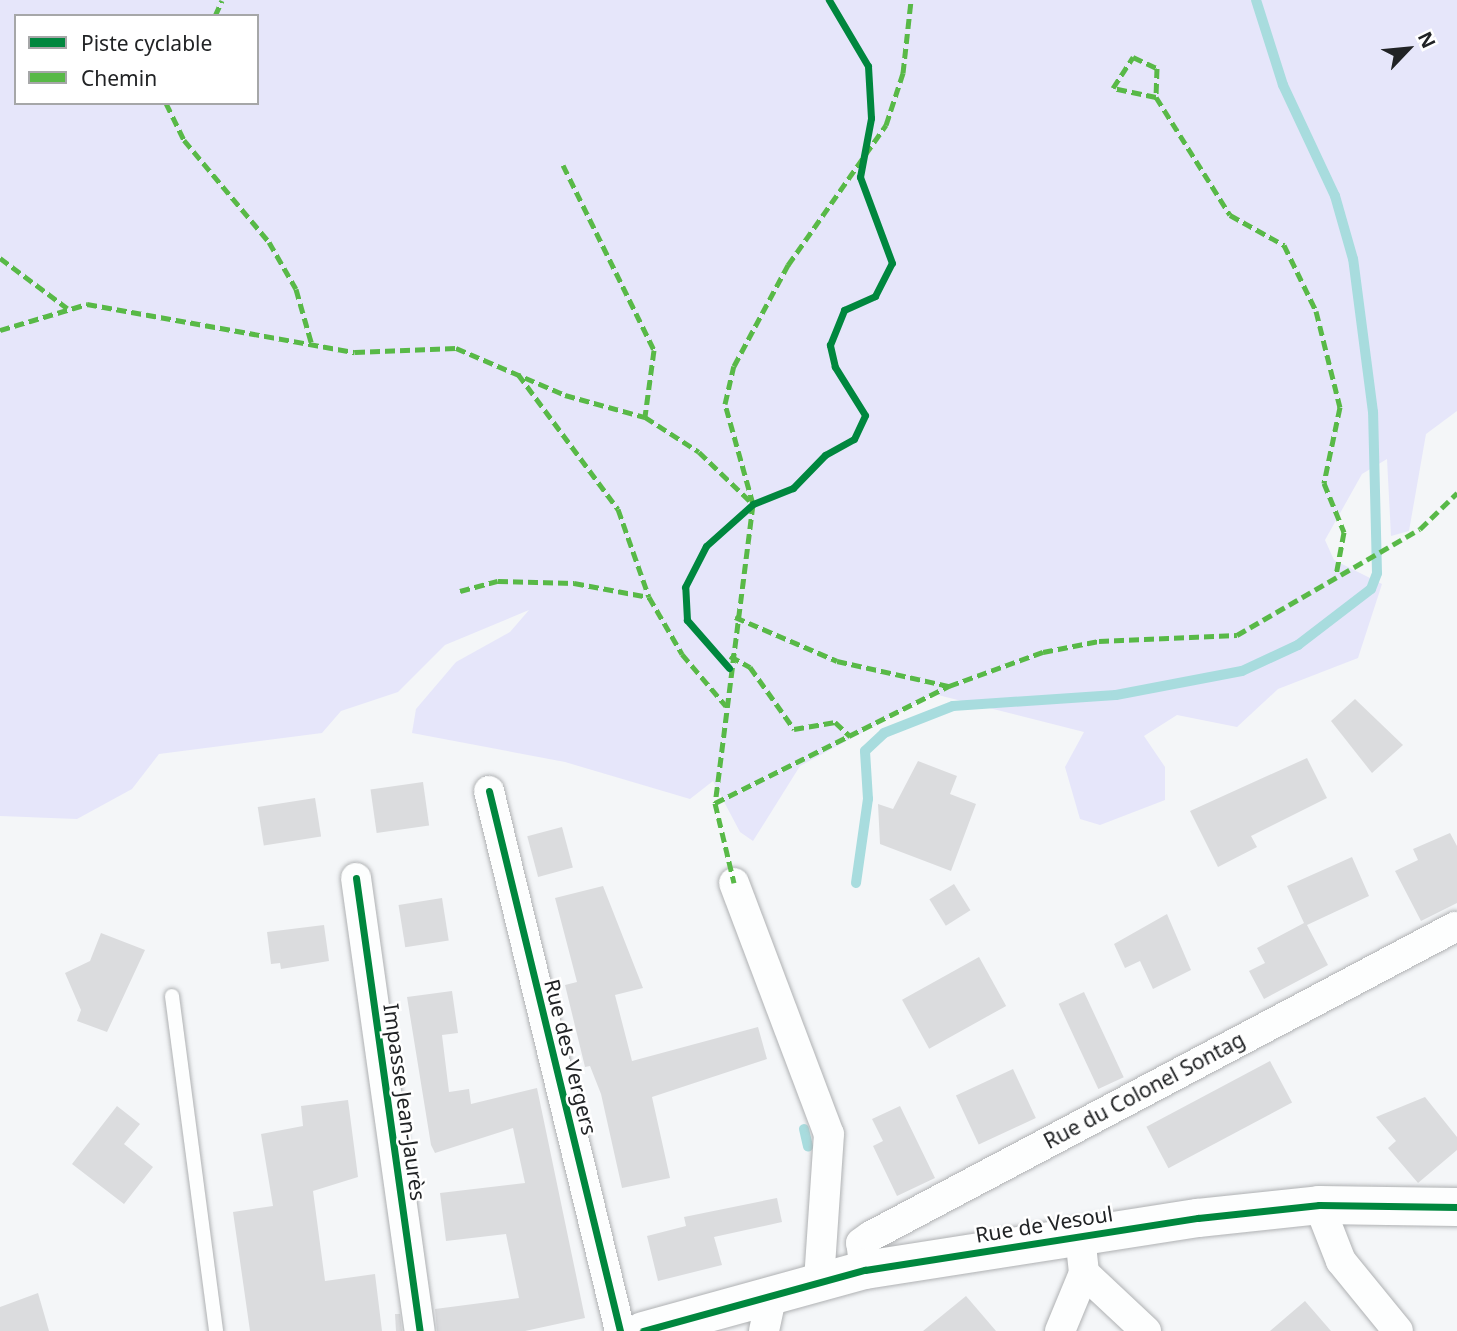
<!DOCTYPE html>
<meta charset="utf-8">
<style>
body{margin:0}
#map{position:relative;width:1457px;height:1331px;overflow:hidden;background:#f4f6f8;font-family:"Noto Sans",sans-serif}
div>[style]{position:absolute}
[style*='--x']{left:calc(var(--x)*1px);top:calc(var(--y)*1px);width:calc(var(--w)*1px);rotate:calc(var(--a)*1deg)}
.green>*{inset:0;background:#e6e6fa}
.stream>*{height:10px;margin:-5px;padding:0 5px;transform-origin:5px;border-radius:5px;background:#a8dcde}
.building>*{inset:0;background:#dbdcde;transform-origin:0 0}
.roads{filter:drop-shadow(0 0 2px #afb1b3) drop-shadow(0 0 2px #afb1b3)}
.lane>*{height:14px;margin:-7px;padding:0 7px;transform-origin:7px;border-radius:7px;background:#fdfefe}
.street>*{height:30px;margin:-15px;padding:0 15px;transform-origin:15px;border-radius:15px;background:#fdfefe}
.secondary>*{height:38px;margin:-19px;padding:0 19px;transform-origin:19px;border-radius:19px;background:#fdfefe}
.quiet>*{height:5px;margin-top:-2.5px;transform-origin:0;background:repeating-linear-gradient(90deg,#58b947 0 10px,transparent 0 15px)}
.cycleway>*{height:7px;margin:-3.5px;padding:0 3.5px;transform-origin:3.5px;border-radius:3.5px;background:#00873e}
span{translate:-50% -50%;white-space:nowrap;text-align:center;line-height:1.15;-webkit-text-stroke:5px #fff;paint-order:stroke}
.street-label{font-size:21px;color:#212325}
.legend{position:absolute;left:14px;top:14px;width:245px;height:91px;box-sizing:border-box;background:#fff;border:2px solid #a6a7a8;margin:0;padding:9px 12px;list-style:none;font-size:21px;color:#212325}
.legend li{display:flex;align-items:center;gap:14px;height:35px}
.legend b{width:35px;border:2px solid #a6a7a8}
.north{position:absolute;left:1373px;top:14px;width:70px;height:70px;-webkit-text-stroke:5px #fff;paint-order:stroke;rotate:64deg;font-size:19px;font-weight:700;line-height:28px;text-align:center;color:#212325}
.north::after{content:'';display:block;margin:auto;width:24px;height:32px;background:#212325;clip-path:polygon(50% 0,100% 100%,50% 72%,0 100%)}
</style>
<div id="map">
<div class="green">
<div style="clip-path:polygon(evenodd,0 0,1457px 0,1457px 411px,1426px 434px,1409px 531px,1391px 536px,1387px 459px,1362px 474px,1325px 540px,1334px 560px,1382px 584px,1358px 658px,1278px 689px,1237px 727px,1177px 715px,1144px 736px,1165px 767px,1165px 800px,1100px 825px,1080px 819px,1065px 767px,1084px 732px,934px 694px,800px 766px,753px 841px,740px 832px,713px 781px,690px 799px,565px 762px,412px 733px,416px 709px,456px 662px,510px 632px,529px 610px,445px 645px,398px 692px,341px 711px,322px 733px,159px 754px,132px 789px,77px 819px,0 816px,0 0,16px 16px,257px 16px,257px 103px,16px 103px,16px 16px)"></div>
</div>
<div class="stream">
<div style="--x:856;--y:883;--w:85;--a:-81.9"></div>
<div style="--x:868;--y:799;--w:48;--a:-93.6"></div>
<div style="--x:865;--y:751;--w:26;--a:-43"></div>
<div style="--x:884;--y:733;--w:74;--a:-21.4"></div>
<div style="--x:953;--y:706;--w:163;--a:-3.9"></div>
<div style="--x:1116;--y:695;--w:128;--a:-10.8"></div>
<div style="--x:1242;--y:671;--w:62;--a:-24.9"></div>
<div style="--x:1298;--y:645;--w:92;--a:-37.5"></div>
<div style="--x:1371;--y:589;--w:17;--a:-69"></div>
<div style="--x:1377;--y:573;--w:161;--a:-91.4"></div>
<div style="--x:1373;--y:412;--w:154;--a:-97.4"></div>
<div style="--x:1353;--y:259;--w:66;--a:-105.9"></div>
<div style="--x:1335;--y:196;--w:123;--a:-115.1"></div>
<div style="--x:1283;--y:85;--w:89;--a:-107.6"></div>
<div style="--x:804;--y:1129;--w:18;--a:77"></div>
</div>
<div class="building">
<div style="clip-path:polygon(1355px 699px,1403px 745px,1372px 773px,1331px 721px)"></div>
<div style="clip-path:polygon(1307px 758px,1327px 798px,1251px 836px,1257px 847px,1218px 867px,1190px 811px)"></div>
<div style="clip-path:polygon(918px 761px,957px 776px,950px 794px,976px 804px,951px 871px,880px 844px,878px 804px,893px 809px)"></div>
<div style="left:423px;top:782px;width:44px;height:53px;rotate:82deg"></div>
<div style="left:315px;top:798px;width:39px;height:58px;rotate:81deg"></div>
<div style="left:562px;top:827px;width:42px;height:36px;rotate:75deg"></div>
<div style="clip-path:polygon(1450px 833px,1457px 846px,1457px 903px,1421px 921px,1395px 871px,1418px 860px,1413px 849px)"></div>
<div style="clip-path:polygon(1352px 857px,1369px 896px,1307px 925px,1328px 965px,1264px 999px,1249px 971px,1265px 963px,1257px 948px,1304px 923px,1287px 886px)"></div>
<div style="left:954px;top:884px;width:31px;height:29px;rotate:58deg"></div>
<div style="clip-path:polygon(603px 886px,643px 988px,615px 995px,632px 1061px,758px 1027px,767px 1059px,652px 1097px,670px 1178px,622px 1188px,601px 1094px,590px 1066px,585px 1067px,565px 985px,577px 982px,555px 898px)"></div>
<div style="left:442px;top:898px;width:43px;height:44px;rotate:81deg"></div>
<div style="clip-path:polygon(1167px 914px,1191px 970px,1153px 989px,1140px 961px,1125px 968px,1114px 944px)"></div>
<div style="clip-path:polygon(324px 925px,329px 961px,281px 969px,280px 963px,271px 964px,267px 932px)"></div>
<div style="clip-path:polygon(101px 933px,145px 950px,107px 1032px,77px 1021px,81px 1010px,65px 973px,90px 961px)"></div>
<div style="left:979px;top:957px;width:56px;height:88px;rotate:61deg"></div>
<div style="clip-path:polygon(452px 991px,458px 1033px,442px 1035px,449px 1092px,469px 1089px,471px 1104px,537px 1088px,585px 1318px,525px 1331px,437px 1331px,435px 1309px,519px 1298px,506px 1234px,446px 1241px,440px 1193px,525px 1183px,513px 1128px,435px 1153px,431px 1145px,407px 997px)"></div>
<div style="left:1084px;top:992px;width:94px;height:28px;rotate:65deg"></div>
<div style="left:1270px;top:1061px;width:47px;height:140px;rotate:62deg"></div>
<div style="left:1013px;top:1069px;width:54px;height:63px;rotate:65deg"></div>
<div style="clip-path:polygon(1425px 1097px,1457px 1137px,1457px 1150px,1418px 1183px,1388px 1148px,1396px 1141px,1376px 1117px)"></div>
<div style="clip-path:polygon(348px 1100px,358px 1177px,313px 1191px,325px 1281px,375px 1274px,382px 1331px,250px 1331px,233px 1212px,273px 1206px,261px 1134px,303px 1126px,301px 1106px)"></div>
<div style="clip-path:polygon(117px 1106px,140px 1124px,124px 1144px,153px 1167px,124px 1204px,72px 1164px)"></div>
<div style="clip-path:polygon(900px 1106px,935px 1178px,897px 1196px,873px 1146px,883px 1141px,872px 1119px)"></div>
<div style="clip-path:polygon(777px 1198px,782px 1222px,714px 1237px,722px 1265px,658px 1281px,647px 1236px,686px 1226px,684px 1217px)"></div>
<div style="clip-path:polygon(38px 1293px,49px 1331px,0 1331px,0 1307px)"></div>
<div style="clip-path:polygon(966px 1296px,996px 1331px,923px 1331px)"></div>
<div style="clip-path:polygon(1305px 1301px,1331px 1331px,1270px 1331px)"></div>
<div style="clip-path:polygon(395px 1314px,400px 1314px,402px 1331px,396px 1331px)"></div>
</div>
<div class="roads">
<div class="lane">
<div style="--x:172;--y:996;--w:338;--a:82.5"></div>
</div>
<div class="street">
<div style="--x:489;--y:791;--w:556;--a:76.36"></div>
<div style="--x:356;--y:878;--w:457;--a:82"></div>
<div style="--x:734;--y:883;--w:268;--a:69.3"></div>
<div style="--x:829;--y:1134;--w:146;--a:93.9"></div>
<div style="--x:1319;--y:1205;--w:60;--a:68.6"></div>
<div style="--x:1341;--y:1261;--w:90;--a:50.8"></div>
<div style="--x:865;--y:1270;--w:27;--a:-98"></div>
<div style="--x:861;--y:1243;--w:12;--a:-35"></div>
<div style="--x:871;--y:1236;--w:661;--a:-27.88"></div>
<div style="--x:1084;--y:1273;--w:85;--a:43.1"></div>
<div style="--x:764;--y:1331;--w:40;--a:-78"></div>
<div style="--x:1060;--y:1331;--w:63;--a:-67.5"></div>
<div style="--x:1084;--y:1273;--w:37;--a:-96"></div>
</div>
<div class="secondary">
<div style="--x:643;--y:1331;--w:230;--a:-15.4"></div>
<div style="--x:865;--y:1270;--w:337;--a:-8.9"></div>
<div style="--x:1198;--y:1218;--w:122;--a:-6.1"></div>
<div style="--x:1319;--y:1205;--w:138;--a:0.8"></div>
</div>
</div>
<div class="quiet">
<div style="--x:215;--y:16;--w:17;--a:-66"></div>
<div style="--x:1156;--y:97;--w:44;--a:-168.2"></div>
<div style="--x:1113;--y:88;--w:37;--a:-57"></div>
<div style="--x:1133;--y:57;--w:26;--a:25"></div>
<div style="--x:1157;--y:68;--w:29;--a:92"></div>
<div style="--x:1156;--y:97;--w:139;--a:57.9"></div>
<div style="--x:1230;--y:215;--w:62;--a:29.1"></div>
<div style="--x:1284;--y:245;--w:73;--a:64.1"></div>
<div style="--x:1316;--y:311;--w:99;--a:76"></div>
<div style="--x:1340;--y:407;--w:78;--a:101.9"></div>
<div style="--x:1324;--y:483;--w:53;--a:67.8"></div>
<div style="--x:1344;--y:532;--w:44;--a:100.5"></div>
<div style="--x:166;--y:103;--w:41;--a:64.1"></div>
<div style="--x:184;--y:140;--w:133;--a:50.2"></div>
<div style="--x:269;--y:242;--w:54;--a:60.1"></div>
<div style="--x:296;--y:289;--w:58;--a:74.1"></div>
<div style="--x:563;--y:165;--w:206;--a:63.8"></div>
<div style="--x:654;--y:350;--w:68;--a:97.7"></div>
<div style="--x:0;--y:258;--w:84;--a:36.7"></div>
<div style="--x:0;--y:330;--w:91;--a:-16.6"></div>
<div style="--x:87;--y:304;--w:272;--a:10.2"></div>
<div style="--x:355;--y:352;--w:101;--a:-2.3"></div>
<div style="--x:456;--y:348;--w:119;--a:23.3"></div>
<div style="--x:565;--y:395;--w:83;--a:15.4"></div>
<div style="--x:645;--y:417;--w:64;--a:32.9"></div>
<div style="--x:699;--y:452;--w:75;--a:43.9"></div>
<div style="--x:753;--y:504;--w:301;--a:97.2"></div>
<div style="--x:715;--y:803;--w:82;--a:76.6"></div>
<div style="--x:518;--y:374;--w:168;--a:53.5"></div>
<div style="--x:618;--y:509;--w:93;--a:70.6"></div>
<div style="--x:649;--y:597;--w:66;--a:59.9"></div>
<div style="--x:682;--y:654;--w:68;--a:49.8"></div>
<div style="--x:753;--y:504;--w:104;--a:-105.6"></div>
<div style="--x:725;--y:404;--w:39;--a:-77"></div>
<div style="--x:734;--y:366;--w:115;--a:-61.9"></div>
<div style="--x:788;--y:265;--w:171;--a:-55"></div>
<div style="--x:886;--y:125;--w:55;--a:-71.9"></div>
<div style="--x:903;--y:73;--w:73;--a:-83.7"></div>
<div style="--x:460;--y:591;--w:39;--a:-15"></div>
<div style="--x:498;--y:581;--w:76;--a:1.5"></div>
<div style="--x:574;--y:583;--w:76;--a:10.6"></div>
<div style="--x:735;--y:617;--w:111;--a:23.3"></div>
<div style="--x:837;--y:661;--w:115;--a:12.6"></div>
<div style="--x:730;--y:656;--w:23;--a:29"></div>
<div style="--x:750;--y:667;--w:76;--a:54.6"></div>
<div style="--x:794;--y:729;--w:42;--a:-9.7"></div>
<div style="--x:835;--y:722;--w:21;--a:43"></div>
<div style="--x:715;--y:803;--w:262;--a:-26.6"></div>
<div style="--x:949;--y:686;--w:100;--a:-19.9"></div>
<div style="--x:1043;--y:652;--w:57;--a:-11.1"></div>
<div style="--x:1099;--y:641;--w:138;--a:-2.5"></div>
<div style="--x:1237;--y:635;--w:211;--a:-30.1"></div>
<div style="--x:1420;--y:529;--w:52;--a:-44.2"></div>
</div>
<div class="cycleway">
<div style="--x:729;--y:668;--w:64;--a:-131.2"></div>
<div style="--x:687;--y:620;--w:33;--a:-93"></div>
<div style="--x:685;--y:587;--w:46;--a:-62.9"></div>
<div style="--x:706;--y:546;--w:63;--a:-41.8"></div>
<div style="--x:753;--y:504;--w:43;--a:-21.8"></div>
<div style="--x:793;--y:488;--w:46;--a:-45.9"></div>
<div style="--x:825;--y:455;--w:33;--a:-29"></div>
<div style="--x:854;--y:439;--w:26;--a:-65"></div>
<div style="--x:865;--y:415;--w:57;--a:-122"></div>
<div style="--x:835;--y:367;--w:23;--a:-103"></div>
<div style="--x:830;--y:345;--w:38;--a:-68"></div>
<div style="--x:844;--y:310;--w:34;--a:-24"></div>
<div style="--x:875;--y:296;--w:37;--a:-63"></div>
<div style="--x:892;--y:263;--w:92;--a:-110.4"></div>
<div style="--x:860;--y:177;--w:60;--a:-79.4"></div>
<div style="--x:871;--y:118;--w:52;--a:-93.3"></div>
<div style="--x:868;--y:66;--w:77;--a:-120.6"></div>
<div style="--x:489;--y:791;--w:556;--a:76.36"></div>
<div style="--x:356;--y:878;--w:457;--a:82"></div>
<div style="--x:643;--y:1331;--w:230;--a:-15.4"></div>
<div style="--x:865;--y:1270;--w:337;--a:-8.9"></div>
<div style="--x:1198;--y:1218;--w:122;--a:-6.1"></div>
<div style="--x:1319;--y:1205;--w:138;--a:0.8"></div>
</div>
<div class="street-label">
<span style="left:571px;top:1057px;rotate:76deg">Rue des Vergers</span>
<span style="left:1144px;top:1090px;rotate:-28deg">Rue du Colonel Sontag</span>
<span style="left:405px;top:1102px;rotate:82deg">Impasse Jean-Jaurès</span>
<span style="left:1044px;top:1224px;rotate:-9deg">Rue de Vesoul</span>
</div>
<ul class="legend">
<li><b style="height:9px;background:#00873e"></b>Piste cyclable</li>
<li><b style="height:9px;background:#58b947"></b>Chemin</li>
</ul>
<div class="north">N</div>
</div>
